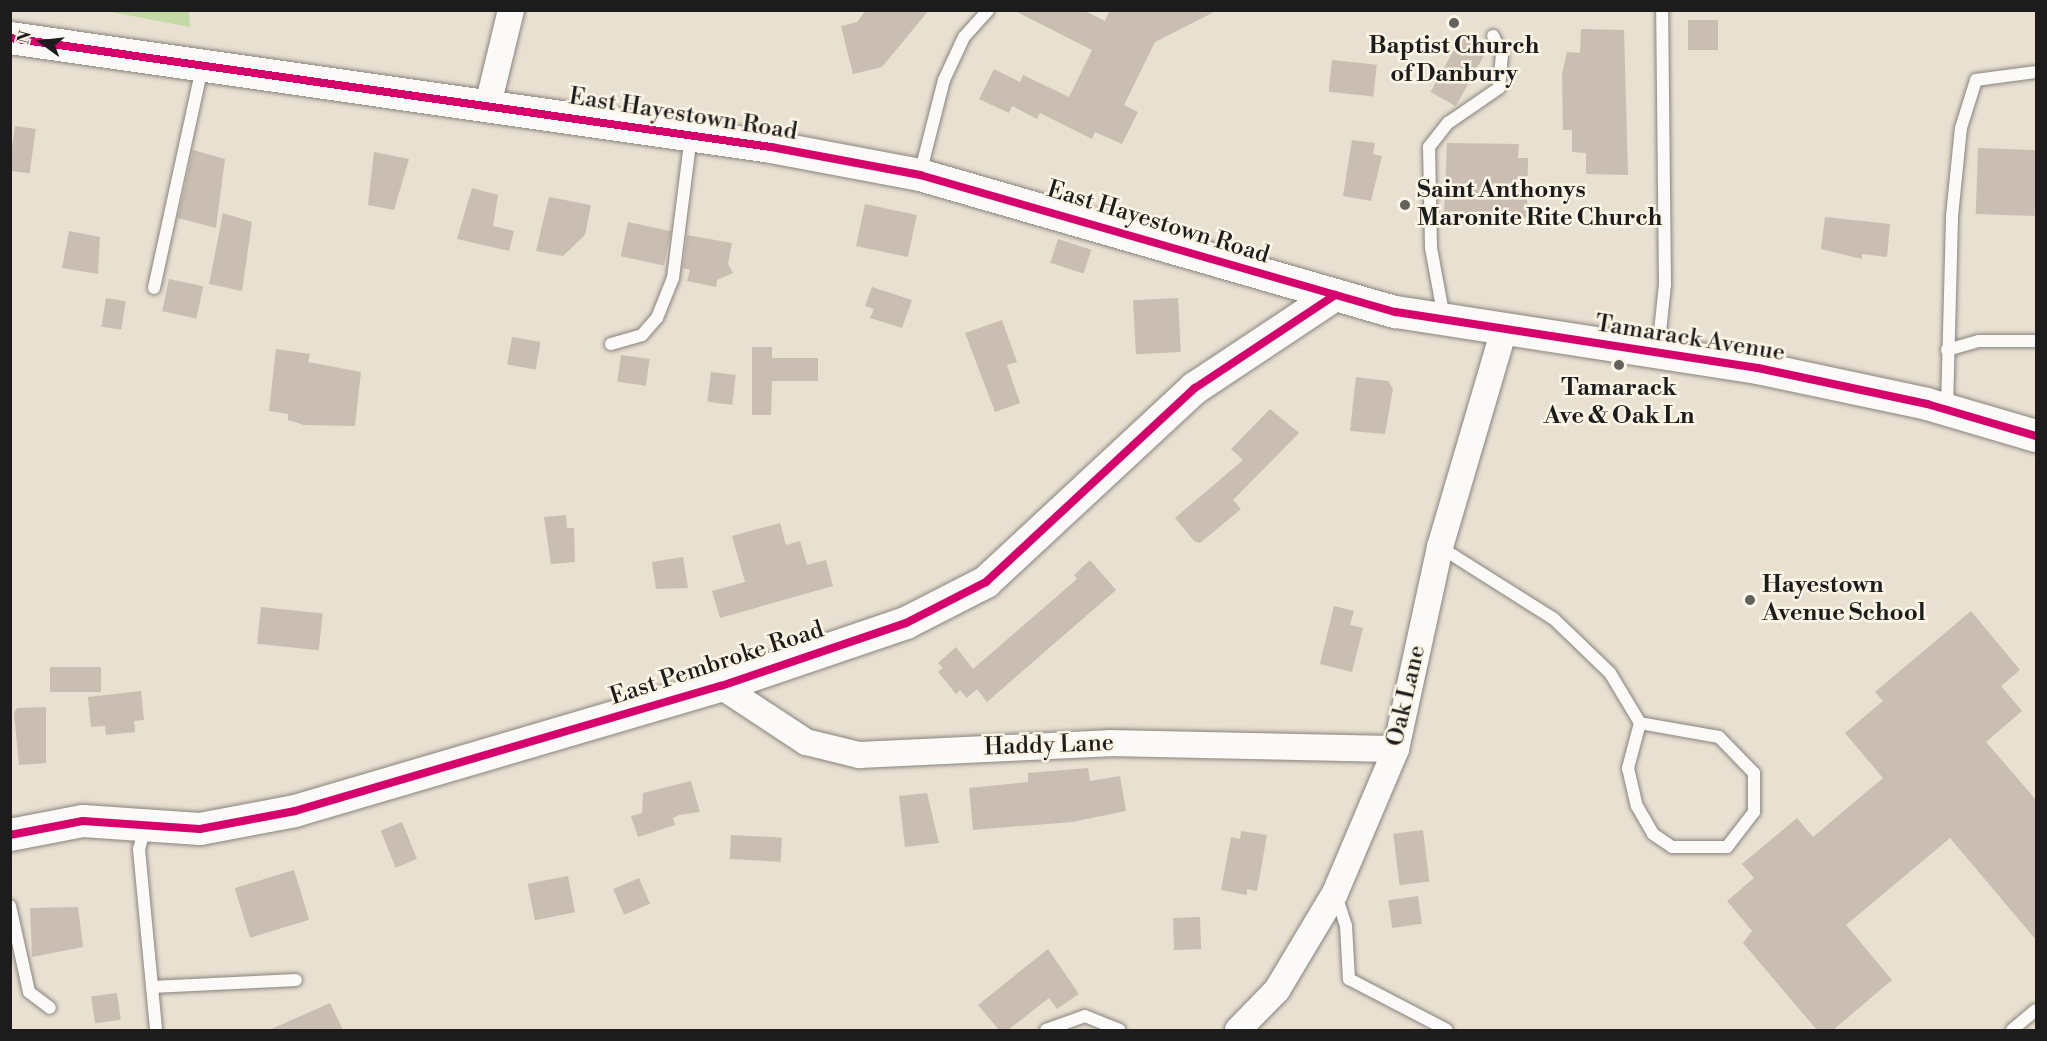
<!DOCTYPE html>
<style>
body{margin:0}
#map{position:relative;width:2047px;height:1041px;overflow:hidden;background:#e8e0d1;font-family:"Libre Bodoni",serif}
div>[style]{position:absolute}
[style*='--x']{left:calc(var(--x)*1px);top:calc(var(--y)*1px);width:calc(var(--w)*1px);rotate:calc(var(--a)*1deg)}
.green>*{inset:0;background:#c3daa6}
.building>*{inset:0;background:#c9beb1;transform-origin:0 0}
.roads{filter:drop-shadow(0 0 2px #88847d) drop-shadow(0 0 2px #88847d)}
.service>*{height:12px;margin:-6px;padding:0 6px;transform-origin:6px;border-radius:6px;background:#fcfaf8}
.minor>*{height:26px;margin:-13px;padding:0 13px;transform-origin:13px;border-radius:13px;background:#fcfaf8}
.tertiary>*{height:32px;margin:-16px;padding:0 16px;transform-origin:16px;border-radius:16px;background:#fcfaf8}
.cycleway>*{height:8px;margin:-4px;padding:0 4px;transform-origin:4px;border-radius:4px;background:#d6006c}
.dots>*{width:16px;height:16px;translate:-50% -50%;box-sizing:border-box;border:3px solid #fcf5e5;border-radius:50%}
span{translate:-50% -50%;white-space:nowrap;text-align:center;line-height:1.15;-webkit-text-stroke:5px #fcf5e5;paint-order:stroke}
.poi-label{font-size:24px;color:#1c1c1c;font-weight:700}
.left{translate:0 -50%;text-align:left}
.street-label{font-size:24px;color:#1c1c1c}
.frame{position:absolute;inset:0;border:12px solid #1c1c1c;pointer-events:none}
.north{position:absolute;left:12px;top:12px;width:60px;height:60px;-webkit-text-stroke:4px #fcf5e5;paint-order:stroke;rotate:285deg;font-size:16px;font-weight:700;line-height:24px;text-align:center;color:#1c1c1c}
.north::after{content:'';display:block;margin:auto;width:21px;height:27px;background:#1c1c1c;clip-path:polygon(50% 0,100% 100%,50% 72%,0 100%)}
</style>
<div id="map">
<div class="green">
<div style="clip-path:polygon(106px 11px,189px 11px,190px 27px)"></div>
</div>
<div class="building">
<div style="clip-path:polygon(866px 10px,929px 10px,882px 67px,853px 74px,841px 26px,857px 22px)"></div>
<div style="clip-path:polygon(1013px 10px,1083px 10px,1105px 21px,1110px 10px,1218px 10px,1155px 42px,1124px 105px,1138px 112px,1122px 144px,1095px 132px,1092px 139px,1040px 113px,1037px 119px,1012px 106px,1009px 113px,979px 99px,994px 69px,1020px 82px,1023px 75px,1069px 97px,1092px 50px)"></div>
<div style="left:1688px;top:20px;width:30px;height:30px"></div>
<div style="clip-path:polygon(1581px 29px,1624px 30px,1628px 175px,1586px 174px,1586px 153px,1572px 152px,1572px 130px,1563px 130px,1562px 74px,1567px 52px,1580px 53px)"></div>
<div style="left:1461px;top:37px;width:29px;height:63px;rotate:29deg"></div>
<div style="left:1332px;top:60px;width:45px;height:32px;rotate:6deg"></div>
<div style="left:15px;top:126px;width:21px;height:45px;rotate:8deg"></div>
<div style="clip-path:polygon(1352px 140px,1375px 143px,1373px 154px,1382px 156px,1371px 201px,1343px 196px)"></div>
<div style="clip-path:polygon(1447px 143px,1519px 144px,1518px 158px,1528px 158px,1527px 218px,1444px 212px)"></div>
<div style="left:1978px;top:148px;width:59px;height:66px;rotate:2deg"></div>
<div style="clip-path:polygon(193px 150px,225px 159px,216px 228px,178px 218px)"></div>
<div style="clip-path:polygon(374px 152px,409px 159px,394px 210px,368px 205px)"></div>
<div style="clip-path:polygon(472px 188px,498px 195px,493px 226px,514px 231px,509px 251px,457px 239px)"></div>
<div style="clip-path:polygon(549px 197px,591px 205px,585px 235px,563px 256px,536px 251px)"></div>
<div style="left:865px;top:204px;width:53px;height:43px;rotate:12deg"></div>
<div style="clip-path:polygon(223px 213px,252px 222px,242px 291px,209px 284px)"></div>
<div style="clip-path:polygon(1825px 217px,1890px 224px,1887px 257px,1862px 254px,1862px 259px,1821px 249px)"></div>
<div style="left:628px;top:222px;width:44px;height:35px;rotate:12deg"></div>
<div style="clip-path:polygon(69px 231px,100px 237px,98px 274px,62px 268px)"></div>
<div style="clip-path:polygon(687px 235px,732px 243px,728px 264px,733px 273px,717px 280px,716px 287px,687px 281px,690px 270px,683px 268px)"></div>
<div style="left:1058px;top:239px;width:35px;height:25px;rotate:18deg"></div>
<div style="left:169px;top:279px;width:35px;height:33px;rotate:12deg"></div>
<div style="clip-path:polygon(872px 287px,912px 300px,902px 328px,870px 318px,874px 309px,865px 306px)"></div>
<div style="left:106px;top:298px;width:20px;height:29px;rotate:9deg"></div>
<div style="left:1178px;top:298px;width:54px;height:45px;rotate:87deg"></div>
<div style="clip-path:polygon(1002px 320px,1017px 362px,1007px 365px,1020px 403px,995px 412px,965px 333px)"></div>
<div style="left:512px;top:337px;width:29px;height:28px;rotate:10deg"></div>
<div style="clip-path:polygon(752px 347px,772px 347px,772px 358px,818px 358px,818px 381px,772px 381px,771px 415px,752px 415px)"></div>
<div style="clip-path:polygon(276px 349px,310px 354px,308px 362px,361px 372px,355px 426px,304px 425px,288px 420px,288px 414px,269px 411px)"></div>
<div style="left:621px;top:355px;width:29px;height:27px;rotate:8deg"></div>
<div style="left:711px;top:372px;width:25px;height:30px;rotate:7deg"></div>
<div style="clip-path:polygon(1356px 377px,1388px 381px,1393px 389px,1385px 434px,1350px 431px)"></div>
<div style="clip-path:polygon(1270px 409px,1299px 433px,1233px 500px,1241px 509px,1200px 543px,1194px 541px,1175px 518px,1243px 460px,1231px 449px)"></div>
<div style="clip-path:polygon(566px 515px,567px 528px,574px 528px,575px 562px,551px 564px,544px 517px)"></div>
<div style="clip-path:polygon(780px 523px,786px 545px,800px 541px,807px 565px,826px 560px,833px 586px,720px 618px,712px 591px,745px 582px,732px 536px)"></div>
<div style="clip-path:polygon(683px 557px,688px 588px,656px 589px,652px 562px)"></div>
<div style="clip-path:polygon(1090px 560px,1116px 590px,987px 702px,977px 689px,967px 698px,960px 690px,956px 694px,938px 672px,943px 668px,938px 663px,956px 647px,973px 669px,1077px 579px,1074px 575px)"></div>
<div style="clip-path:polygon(1334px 606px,1354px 611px,1350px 625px,1363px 628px,1352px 672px,1320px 664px)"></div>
<div style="left:261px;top:607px;width:62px;height:37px;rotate:6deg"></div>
<div style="clip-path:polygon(1971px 611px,2020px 670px,2001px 686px,2022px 711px,1986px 742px,2037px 801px,2037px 941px,1950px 838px,1846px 925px,1892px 980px,1833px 1030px,1817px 1030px,1743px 943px,1752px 931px,1727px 901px,1754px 878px,1742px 864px,1797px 818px,1813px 837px,1883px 778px,1845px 733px,1883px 701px,1875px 692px)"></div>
<div style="left:101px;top:667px;width:25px;height:51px;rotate:90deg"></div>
<div style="clip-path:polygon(141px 691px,144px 720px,134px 721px,135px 732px,106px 735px,105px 726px,91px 727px,88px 697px)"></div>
<div style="clip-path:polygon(46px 707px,46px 763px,19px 765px,14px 713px,17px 708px)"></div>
<div style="clip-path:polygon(1088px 768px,1090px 781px,1120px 776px,1126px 811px,1072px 822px,973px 830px,969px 788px,1028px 782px,1028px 773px)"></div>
<div style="clip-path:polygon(691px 781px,700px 812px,679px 815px,673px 818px,675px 825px,638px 837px,631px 816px,642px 813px,643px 793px)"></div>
<div style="clip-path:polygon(927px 793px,939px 843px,905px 847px,899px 796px)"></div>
<div style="left:402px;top:822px;width:40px;height:23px;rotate:68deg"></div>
<div style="left:1423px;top:830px;width:52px;height:30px;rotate:83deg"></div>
<div style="clip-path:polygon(1241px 831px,1267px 835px,1257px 891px,1247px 889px,1247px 895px,1221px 890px,1231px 837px,1240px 839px)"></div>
<div style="left:731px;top:835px;width:51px;height:24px;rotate:3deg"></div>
<div style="left:294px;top:870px;width:52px;height:62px;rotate:73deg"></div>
<div style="left:568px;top:876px;width:37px;height:41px;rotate:79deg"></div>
<div style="left:639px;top:878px;width:28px;height:28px;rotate:67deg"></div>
<div style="left:1418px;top:896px;width:28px;height:30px;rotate:82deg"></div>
<div style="clip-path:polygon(78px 907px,83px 947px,32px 957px,30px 908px)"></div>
<div style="left:1200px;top:917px;width:32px;height:27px;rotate:88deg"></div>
<div style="clip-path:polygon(1048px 949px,1079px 994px,1057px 1009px,1049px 998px,1008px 1030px,999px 1030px,978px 1005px)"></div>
<div style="left:117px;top:993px;width:27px;height:26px;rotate:82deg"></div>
<div style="clip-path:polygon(330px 1003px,343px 1030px,269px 1030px)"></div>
</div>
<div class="roads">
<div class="service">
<div style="--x:920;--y:174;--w:97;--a:-75.7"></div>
<div style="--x:944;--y:80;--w:47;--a:-65.1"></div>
<div style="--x:964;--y:37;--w:36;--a:-48"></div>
<div style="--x:154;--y:288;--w:225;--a:-77.7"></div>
<div style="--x:1444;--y:318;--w:71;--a:-100.5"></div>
<div style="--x:1431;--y:248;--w:101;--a:-91.1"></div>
<div style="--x:1429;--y:147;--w:31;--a:-52"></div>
<div style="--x:1448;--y:123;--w:62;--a:-34.5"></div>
<div style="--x:1499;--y:88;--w:33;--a:-85"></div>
<div style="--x:1502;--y:55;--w:21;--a:-115"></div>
<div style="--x:611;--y:344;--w:32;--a:-16"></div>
<div style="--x:642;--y:335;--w:23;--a:-49"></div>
<div style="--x:657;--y:318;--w:43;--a:-68.2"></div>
<div style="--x:673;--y:278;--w:144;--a:-82.8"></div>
<div style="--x:1947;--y:350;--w:33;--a:-16"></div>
<div style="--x:1979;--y:341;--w:57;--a:0"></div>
<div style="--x:1658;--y:351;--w:67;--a:-84"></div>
<div style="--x:1665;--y:284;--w:274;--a:-90.6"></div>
<div style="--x:1947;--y:409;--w:193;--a:-88.5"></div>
<div style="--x:1952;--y:216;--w:88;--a:-84.2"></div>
<div style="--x:1961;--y:128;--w:50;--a:-72.6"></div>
<div style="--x:1976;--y:80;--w:61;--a:-7.6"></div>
<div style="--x:1440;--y:547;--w:135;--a:32.3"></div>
<div style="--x:1554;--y:619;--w:78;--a:44"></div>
<div style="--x:1610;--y:673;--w:58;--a:59"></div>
<div style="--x:1640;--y:723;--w:47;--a:104.9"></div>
<div style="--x:1628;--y:768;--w:39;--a:77"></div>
<div style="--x:1637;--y:806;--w:32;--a:60"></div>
<div style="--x:1653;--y:834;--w:23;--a:34"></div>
<div style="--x:1672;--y:847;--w:55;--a:0"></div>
<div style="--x:1727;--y:847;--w:44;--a:-52.4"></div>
<div style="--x:1754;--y:812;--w:39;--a:-90"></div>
<div style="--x:1754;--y:773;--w:50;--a:-134.2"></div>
<div style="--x:1719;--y:737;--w:80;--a:-170"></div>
<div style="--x:145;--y:827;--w:23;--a:105"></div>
<div style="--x:139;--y:849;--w:182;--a:84.6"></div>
<div style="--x:1336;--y:895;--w:33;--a:72"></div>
<div style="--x:1346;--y:926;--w:53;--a:86.8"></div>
<div style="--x:1349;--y:979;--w:110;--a:27.5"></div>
<div style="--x:10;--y:906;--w:88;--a:77.5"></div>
<div style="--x:29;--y:992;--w:26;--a:37"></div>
<div style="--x:152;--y:987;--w:144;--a:-2.8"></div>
<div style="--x:1046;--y:1030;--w:41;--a:-19.7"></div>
<div style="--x:1085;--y:1016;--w:37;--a:22"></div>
<div style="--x:2012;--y:1030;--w:31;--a:-40"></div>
</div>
<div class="minor">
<div style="--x:488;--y:105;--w:98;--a:-76.4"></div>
<div style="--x:721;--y:686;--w:102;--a:33.4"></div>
<div style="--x:806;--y:742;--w:55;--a:13.8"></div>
<div style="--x:859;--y:755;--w:250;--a:-2.7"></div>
<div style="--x:1109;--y:743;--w:287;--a:1.2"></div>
<div style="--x:1238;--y:1030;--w:56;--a:-45.7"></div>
<div style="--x:1277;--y:990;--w:113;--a:-59.1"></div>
<div style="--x:1335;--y:893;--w:156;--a:-67"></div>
<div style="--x:1396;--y:749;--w:207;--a:-77.7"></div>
<div style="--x:1440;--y:547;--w:227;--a:-73.6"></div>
</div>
<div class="tertiary">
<div style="--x:10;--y:38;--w:769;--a:8.15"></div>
<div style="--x:771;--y:147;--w:152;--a:10.6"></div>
<div style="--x:920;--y:175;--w:495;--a:16.1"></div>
<div style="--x:1396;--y:312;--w:366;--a:8.8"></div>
<div style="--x:1758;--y:368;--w:173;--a:12"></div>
<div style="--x:1927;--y:404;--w:114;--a:16.4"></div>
<div style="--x:10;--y:835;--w:74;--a:-10.9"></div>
<div style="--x:83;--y:821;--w:117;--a:3.9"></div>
<div style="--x:200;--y:829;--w:97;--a:-10.7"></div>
<div style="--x:295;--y:811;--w:444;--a:-16.4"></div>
<div style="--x:721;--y:686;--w:195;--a:-18.8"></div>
<div style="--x:906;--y:623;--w:90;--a:-27.1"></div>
<div style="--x:986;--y:582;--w:285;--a:-42.9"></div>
<div style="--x:1195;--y:388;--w:168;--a:-33.6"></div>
</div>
</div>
<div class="cycleway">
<div style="--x:10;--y:38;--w:769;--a:8.15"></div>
<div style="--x:771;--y:147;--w:152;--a:10.6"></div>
<div style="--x:920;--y:175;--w:495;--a:16.1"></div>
<div style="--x:1396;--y:312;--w:366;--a:8.8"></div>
<div style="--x:1758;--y:368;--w:173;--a:12"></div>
<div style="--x:1927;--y:404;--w:114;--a:16.4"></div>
<div style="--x:10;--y:835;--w:74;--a:-10.9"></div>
<div style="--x:83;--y:821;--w:117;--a:3.9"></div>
<div style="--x:200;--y:829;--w:97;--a:-10.7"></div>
<div style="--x:295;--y:811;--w:444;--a:-16.4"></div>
<div style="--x:721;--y:686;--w:195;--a:-18.8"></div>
<div style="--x:906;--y:623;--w:90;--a:-27.1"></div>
<div style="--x:986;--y:582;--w:285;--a:-42.9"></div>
<div style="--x:1195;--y:388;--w:168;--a:-33.6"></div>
</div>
<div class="dots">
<div style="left:1454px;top:23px;background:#63615b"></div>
<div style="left:1405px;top:205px;background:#63615b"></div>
<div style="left:1619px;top:365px;background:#63615b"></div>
<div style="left:1750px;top:600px;background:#63615b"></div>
</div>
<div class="poi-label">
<span style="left:1454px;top:61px">Baptist Church<br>of Danbury</span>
<span class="left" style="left:1417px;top:205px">Saint Anthonys<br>Maronite Rite Church</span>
<span style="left:1619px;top:403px">Tamarack<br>Ave &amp; Oak Ln</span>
<span class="left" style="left:1762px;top:600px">Hayestown<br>Avenue School</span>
</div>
<div class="street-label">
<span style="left:683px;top:115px;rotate:9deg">East Hayestown Road</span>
<span style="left:1158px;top:223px;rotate:17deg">East Hayestown Road</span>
<span style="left:1690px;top:339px;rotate:9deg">Tamarack Avenue</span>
<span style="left:717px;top:664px;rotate:-18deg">East Pembroke Road</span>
<span style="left:1407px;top:696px;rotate:-77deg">Oak Lane</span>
<span style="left:1049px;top:746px;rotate:-2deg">Haddy Lane</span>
</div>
<div class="frame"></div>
<div class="north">N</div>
</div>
